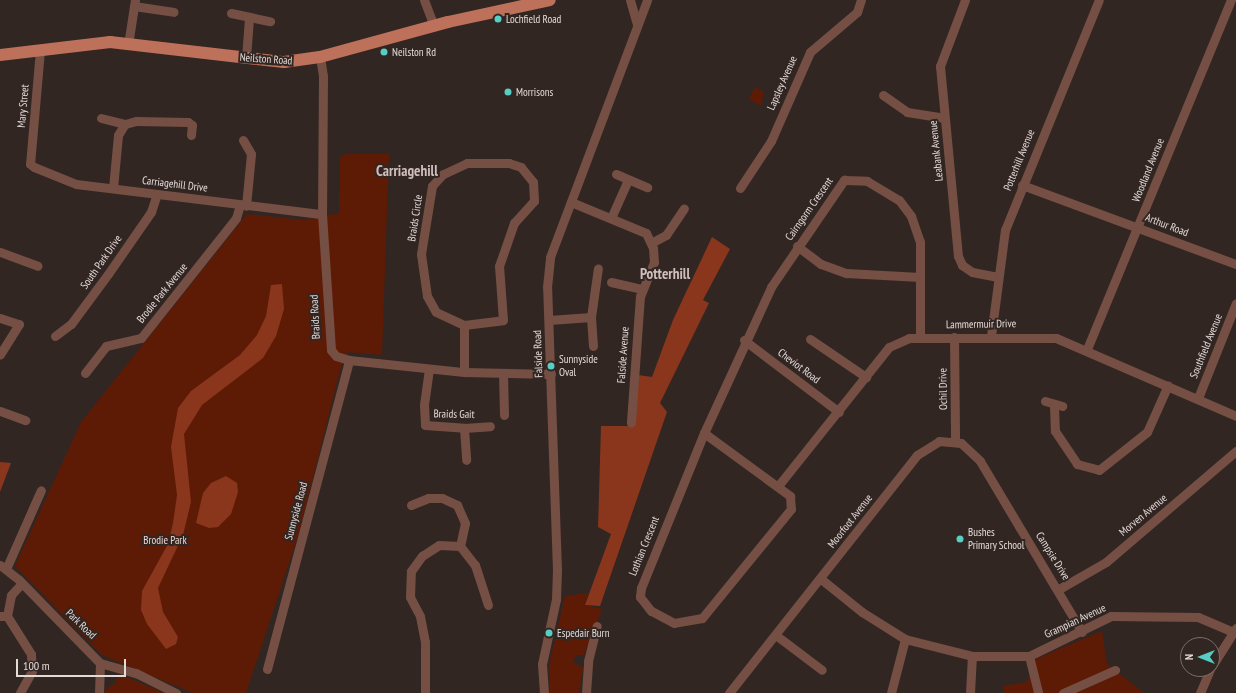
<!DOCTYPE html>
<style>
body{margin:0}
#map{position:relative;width:1236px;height:693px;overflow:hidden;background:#322623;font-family:"PT Sans Narrow",sans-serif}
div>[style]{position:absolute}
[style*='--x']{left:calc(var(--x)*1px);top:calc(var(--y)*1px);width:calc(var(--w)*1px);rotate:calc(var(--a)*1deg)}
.green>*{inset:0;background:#5d1b06}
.forest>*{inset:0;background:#8a361c}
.minor>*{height:9px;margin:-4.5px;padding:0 4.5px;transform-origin:4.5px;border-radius:4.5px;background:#754f43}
.major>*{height:12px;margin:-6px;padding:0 6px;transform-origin:6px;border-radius:6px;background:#be715a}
.dots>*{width:11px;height:11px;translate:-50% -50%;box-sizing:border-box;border:2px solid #322623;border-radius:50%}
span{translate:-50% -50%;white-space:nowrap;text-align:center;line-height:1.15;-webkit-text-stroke:4px #322623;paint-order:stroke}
.poi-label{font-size:11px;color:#e3dbd8}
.left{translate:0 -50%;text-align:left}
.street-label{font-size:11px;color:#e3dbd8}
.park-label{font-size:11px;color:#f0d6cf}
.district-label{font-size:15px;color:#cfbfba;font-weight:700}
.north{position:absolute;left:1180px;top:637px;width:40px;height:40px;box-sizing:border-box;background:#322623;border:1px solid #796e6b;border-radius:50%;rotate:270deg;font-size:11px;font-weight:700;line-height:16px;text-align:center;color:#e3dbd8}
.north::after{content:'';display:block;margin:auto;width:14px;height:18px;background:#56cec3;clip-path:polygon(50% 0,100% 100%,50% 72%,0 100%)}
.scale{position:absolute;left:16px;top:659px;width:110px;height:18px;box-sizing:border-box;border:2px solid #e3dbd8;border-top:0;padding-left:5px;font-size:12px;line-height:14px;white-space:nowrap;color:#e3dbd8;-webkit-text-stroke:3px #322623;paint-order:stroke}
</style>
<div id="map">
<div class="green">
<div style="clip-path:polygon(755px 87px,764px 92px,761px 106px,749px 99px)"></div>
<div style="clip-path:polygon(346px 154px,389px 154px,382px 355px,348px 352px,340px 370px,299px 533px,246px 693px,193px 693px,102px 655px,15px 566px,81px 422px,247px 214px,304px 220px,339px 213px,340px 157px)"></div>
<div style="clip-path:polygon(588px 593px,585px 605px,602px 609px,584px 655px,576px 655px,573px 662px,583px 668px,579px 693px,550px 693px,549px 666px,565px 596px)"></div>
<div style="clip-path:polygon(1102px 631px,1107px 664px,1144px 693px,1004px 693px,1003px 686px,1027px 682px,1036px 659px)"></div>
<div style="clip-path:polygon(119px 674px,164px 693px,106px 693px,105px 690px,115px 683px)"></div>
</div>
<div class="forest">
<div style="clip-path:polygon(712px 237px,730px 249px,703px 300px,709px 303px,660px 403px,667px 412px,600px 606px,585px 605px,611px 534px,598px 527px,601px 426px,633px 426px,638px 375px,652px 377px,673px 320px)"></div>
<div style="clip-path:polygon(282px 284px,284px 309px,276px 336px,263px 358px,202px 405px,184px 434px,191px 502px,183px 535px,158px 588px,163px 612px,178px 637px,176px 644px,166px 649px,147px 624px,141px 610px,142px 591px,168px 544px,173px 523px,177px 495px,171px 447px,178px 408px,191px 391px,240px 355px,257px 335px,266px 316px,271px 285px)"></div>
<div style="clip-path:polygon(0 462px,11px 463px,0 492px)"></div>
<div style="clip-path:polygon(226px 476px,237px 483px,238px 492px,231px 514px,218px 527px,209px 528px,196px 523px,203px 493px,211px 483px)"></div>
</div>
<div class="minor">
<div style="--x:424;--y:0;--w:28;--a:69"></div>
<div style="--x:630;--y:0;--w:25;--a:74"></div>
<div style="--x:965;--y:0;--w:71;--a:110.7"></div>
<div style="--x:940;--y:66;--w:191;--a:84.6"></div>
<div style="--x:958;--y:256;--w:10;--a:66"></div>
<div style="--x:962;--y:265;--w:12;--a:35"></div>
<div style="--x:972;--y:272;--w:25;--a:11"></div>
<div style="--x:134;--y:6;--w:40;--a:8.5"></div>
<div style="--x:231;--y:13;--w:40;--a:12"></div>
<div style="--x:128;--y:45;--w:46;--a:-81.2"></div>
<div style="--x:40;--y:50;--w:114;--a:95"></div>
<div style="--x:30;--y:164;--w:5;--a:37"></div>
<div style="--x:34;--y:167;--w:45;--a:22"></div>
<div style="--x:76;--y:184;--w:248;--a:7"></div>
<div style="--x:320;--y:57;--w:19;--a:81"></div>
<div style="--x:323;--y:76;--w:138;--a:90.4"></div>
<div style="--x:322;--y:214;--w:136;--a:86.2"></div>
<div style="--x:331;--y:350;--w:8;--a:50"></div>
<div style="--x:336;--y:356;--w:14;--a:17"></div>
<div style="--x:349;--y:360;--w:116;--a:6"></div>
<div style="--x:464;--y:372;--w:87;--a:1.3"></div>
<div style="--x:246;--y:58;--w:40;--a:-85.7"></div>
<div style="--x:883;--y:95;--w:29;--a:35"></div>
<div style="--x:907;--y:112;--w:37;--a:9"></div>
<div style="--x:101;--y:118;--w:25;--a:14"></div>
<div style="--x:243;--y:140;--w:16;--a:60"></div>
<div style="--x:251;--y:154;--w:52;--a:95.5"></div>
<div style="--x:616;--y:174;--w:34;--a:23"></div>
<div style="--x:1022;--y:185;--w:228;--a:20.3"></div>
<div style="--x:113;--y:188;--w:53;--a:-84.6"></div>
<div style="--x:118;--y:135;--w:13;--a:-58"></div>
<div style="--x:125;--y:124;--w:11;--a:-15"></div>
<div style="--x:136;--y:121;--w:52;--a:1.1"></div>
<div style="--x:188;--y:122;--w:5;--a:37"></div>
<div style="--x:192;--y:125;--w:10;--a:96"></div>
<div style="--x:740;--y:188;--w:56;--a:-56.6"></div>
<div style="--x:771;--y:141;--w:97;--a:-66.3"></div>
<div style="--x:810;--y:52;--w:62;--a:-40.4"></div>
<div style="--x:857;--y:12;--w:13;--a:-72"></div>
<div style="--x:571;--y:202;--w:81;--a:22.5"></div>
<div style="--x:646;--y:233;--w:17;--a:65"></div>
<div style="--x:653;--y:248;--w:14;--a:86"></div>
<div style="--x:654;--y:262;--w:37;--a:112"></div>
<div style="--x:640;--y:296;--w:127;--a:94.1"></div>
<div style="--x:611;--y:218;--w:42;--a:-65.9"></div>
<div style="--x:651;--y:243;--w:17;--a:-28"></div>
<div style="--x:666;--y:235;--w:32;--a:-56"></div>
<div style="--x:797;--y:246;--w:30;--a:37"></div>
<div style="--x:821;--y:264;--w:27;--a:20"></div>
<div style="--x:846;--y:273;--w:74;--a:3.1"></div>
<div style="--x:0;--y:252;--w:40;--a:20.2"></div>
<div style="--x:611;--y:282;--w:31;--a:13"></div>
<div style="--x:0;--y:318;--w:20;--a:18"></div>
<div style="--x:19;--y:324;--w:36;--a:122"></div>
<div style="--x:549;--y:320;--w:42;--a:-4.1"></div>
<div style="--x:464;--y:325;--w:39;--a:-7"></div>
<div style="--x:503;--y:320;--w:54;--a:-94.2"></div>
<div style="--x:499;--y:266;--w:46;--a:-70.8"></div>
<div style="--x:514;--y:223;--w:30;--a:-48"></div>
<div style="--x:534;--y:201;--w:19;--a:-93"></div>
<div style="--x:533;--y:182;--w:19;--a:-129"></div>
<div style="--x:521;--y:167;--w:13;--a:-162"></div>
<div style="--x:509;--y:163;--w:42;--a:180"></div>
<div style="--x:467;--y:163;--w:26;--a:155"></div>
<div style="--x:443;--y:174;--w:16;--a:133"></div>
<div style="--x:432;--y:186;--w:69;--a:99.2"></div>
<div style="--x:421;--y:254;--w:42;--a:81.9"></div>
<div style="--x:427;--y:296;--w:18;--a:61"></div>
<div style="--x:436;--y:312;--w:31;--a:25"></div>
<div style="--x:464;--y:325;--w:47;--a:90"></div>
<div style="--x:55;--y:336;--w:20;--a:-37"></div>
<div style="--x:71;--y:324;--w:62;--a:-53.5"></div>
<div style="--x:108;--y:274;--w:75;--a:-55.3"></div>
<div style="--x:151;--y:212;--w:19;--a:-72"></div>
<div style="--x:991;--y:336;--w:107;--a:-82.5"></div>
<div style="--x:1005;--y:230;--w:248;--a:-67.8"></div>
<div style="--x:954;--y:337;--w:104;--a:89.4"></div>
<div style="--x:810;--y:339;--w:68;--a:34.2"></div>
<div style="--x:744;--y:340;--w:119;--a:37.2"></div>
<div style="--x:593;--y:346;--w:29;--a:-94"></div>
<div style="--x:591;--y:317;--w:49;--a:-81.9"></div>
<div style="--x:1087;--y:349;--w:378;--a:-67.6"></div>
<div style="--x:429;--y:369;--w:36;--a:98"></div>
<div style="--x:424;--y:405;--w:20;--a:87"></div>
<div style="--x:425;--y:425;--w:39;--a:4"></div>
<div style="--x:464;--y:428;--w:26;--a:-4"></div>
<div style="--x:85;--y:373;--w:34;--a:-52"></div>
<div style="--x:106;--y:346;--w:36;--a:-13"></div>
<div style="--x:141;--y:338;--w:153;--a:-51.6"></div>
<div style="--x:236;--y:218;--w:14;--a:-73"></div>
<div style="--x:503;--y:373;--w:42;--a:88.6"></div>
<div style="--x:1198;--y:398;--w:102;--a:-68.2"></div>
<div style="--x:1045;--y:401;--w:18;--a:16"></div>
<div style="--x:1054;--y:405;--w:26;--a:88"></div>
<div style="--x:1055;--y:431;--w:40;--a:56"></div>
<div style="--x:1077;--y:464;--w:23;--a:15"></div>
<div style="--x:1099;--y:470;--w:61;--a:-38.4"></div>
<div style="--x:1147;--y:432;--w:51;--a:-65.9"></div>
<div style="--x:0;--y:411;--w:27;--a:20"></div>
<div style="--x:464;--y:428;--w:32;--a:86"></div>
<div style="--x:704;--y:433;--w:107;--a:36.2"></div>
<div style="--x:790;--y:496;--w:13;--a:86"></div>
<div style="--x:791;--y:509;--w:141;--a:129.2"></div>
<div style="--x:702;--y:618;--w:28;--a:170"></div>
<div style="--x:674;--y:623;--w:26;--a:-152"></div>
<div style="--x:651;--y:611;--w:18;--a:-128"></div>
<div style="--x:640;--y:597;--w:9;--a:-84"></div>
<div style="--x:641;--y:588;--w:167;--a:-67.9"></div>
<div style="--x:704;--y:433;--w:161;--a:-65.3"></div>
<div style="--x:771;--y:287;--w:130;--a:-55.7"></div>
<div style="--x:844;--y:180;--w:23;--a:2"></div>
<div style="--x:867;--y:181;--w:37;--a:31"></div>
<div style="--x:899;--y:200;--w:20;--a:53"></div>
<div style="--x:911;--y:216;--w:28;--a:71"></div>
<div style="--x:920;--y:242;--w:95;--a:90"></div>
<div style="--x:778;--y:486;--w:178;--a:-51.4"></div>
<div style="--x:889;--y:347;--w:22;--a:-24"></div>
<div style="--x:909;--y:338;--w:147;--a:0"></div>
<div style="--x:1056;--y:338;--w:196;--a:23.4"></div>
<div style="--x:411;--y:505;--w:18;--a:-22"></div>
<div style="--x:428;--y:498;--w:14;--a:0"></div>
<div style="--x:442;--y:498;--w:17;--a:25"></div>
<div style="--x:457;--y:505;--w:20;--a:66"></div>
<div style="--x:465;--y:523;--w:24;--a:102"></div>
<div style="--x:0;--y:565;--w:24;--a:38"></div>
<div style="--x:19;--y:580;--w:116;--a:45.7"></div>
<div style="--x:100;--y:663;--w:37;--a:16"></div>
<div style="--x:136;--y:673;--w:45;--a:26.6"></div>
<div style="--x:6;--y:569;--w:86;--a:-66.1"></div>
<div style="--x:821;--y:579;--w:53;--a:38.8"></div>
<div style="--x:862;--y:612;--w:51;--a:32.1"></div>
<div style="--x:905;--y:639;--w:69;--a:14.2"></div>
<div style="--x:972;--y:656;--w:57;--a:0"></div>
<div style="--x:1029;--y:656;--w:91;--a:-26"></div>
<div style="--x:1111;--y:616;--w:87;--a:0.7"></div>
<div style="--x:1198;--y:617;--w:39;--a:23"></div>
<div style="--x:1059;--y:589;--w:54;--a:-29.9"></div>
<div style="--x:1106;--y:562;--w:171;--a:-40.5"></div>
<div style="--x:0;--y:616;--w:7;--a:0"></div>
<div style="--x:7;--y:616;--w:45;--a:57.7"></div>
<div style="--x:31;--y:654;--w:17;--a:87"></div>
<div style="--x:32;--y:671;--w:25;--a:119"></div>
<div style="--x:7;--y:616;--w:21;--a:-79"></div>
<div style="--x:11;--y:595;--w:16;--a:-47"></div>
<div style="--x:777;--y:636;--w:56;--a:37.1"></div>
<div style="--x:1029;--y:656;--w:38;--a:76"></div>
<div style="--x:1212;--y:666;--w:45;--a:-57.7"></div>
<div style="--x:267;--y:669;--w:320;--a:-75.1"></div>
<div style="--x:99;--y:693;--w:30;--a:-88"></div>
<div style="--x:425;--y:693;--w:51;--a:-90"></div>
<div style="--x:425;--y:642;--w:26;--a:-101"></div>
<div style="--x:420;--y:616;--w:21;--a:-118"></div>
<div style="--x:410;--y:597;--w:26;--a:-88"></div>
<div style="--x:411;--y:571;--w:19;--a:-54"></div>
<div style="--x:422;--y:556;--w:20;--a:-33"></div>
<div style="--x:439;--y:545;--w:21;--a:3"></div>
<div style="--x:460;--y:546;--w:24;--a:52"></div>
<div style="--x:475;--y:565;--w:42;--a:72"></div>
<div style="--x:544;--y:693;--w:29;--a:-94"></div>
<div style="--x:542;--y:664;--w:66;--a:-77.8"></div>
<div style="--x:556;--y:599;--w:29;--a:-88"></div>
<div style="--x:557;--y:570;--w:283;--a:-92"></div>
<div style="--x:547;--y:287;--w:30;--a:-84"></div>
<div style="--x:550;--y:257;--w:275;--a:-69.3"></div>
<div style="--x:586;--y:693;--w:32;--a:-86"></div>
<div style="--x:588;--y:661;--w:36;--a:-76"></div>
<div style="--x:729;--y:693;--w:303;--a:-51.7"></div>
<div style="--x:917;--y:455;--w:26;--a:-32"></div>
<div style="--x:939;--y:441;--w:22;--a:5"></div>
<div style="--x:961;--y:443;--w:26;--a:43"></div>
<div style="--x:980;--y:461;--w:199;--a:59.2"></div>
<div style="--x:891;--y:693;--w:56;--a:-75.5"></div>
<div style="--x:970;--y:693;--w:37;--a:-87"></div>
<div style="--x:1063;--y:693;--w:57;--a:-23.9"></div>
<div style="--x:1200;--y:693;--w:26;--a:-67"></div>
</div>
<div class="major">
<div style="--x:0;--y:55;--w:111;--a:-6.7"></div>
<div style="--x:110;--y:42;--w:175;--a:6.6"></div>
<div style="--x:284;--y:62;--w:36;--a:-8"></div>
<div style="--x:320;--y:57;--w:133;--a:-15.3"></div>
<div style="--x:448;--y:22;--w:104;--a:-12.2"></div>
</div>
<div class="dots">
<div style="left:498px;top:19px;background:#56cec3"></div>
<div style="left:384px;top:52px;background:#56cec3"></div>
<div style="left:508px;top:92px;background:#56cec3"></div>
<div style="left:551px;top:366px;background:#56cec3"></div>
<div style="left:960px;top:539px;background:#56cec3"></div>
<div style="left:549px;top:633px;background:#56cec3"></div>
</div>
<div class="poi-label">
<span class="left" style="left:506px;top:19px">Lochfield Road</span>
<span class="left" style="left:392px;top:52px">Neilston Rd</span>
<span class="left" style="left:516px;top:92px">Morrisons</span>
<span class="left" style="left:559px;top:366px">Sunnyside<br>Oval</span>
<span class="left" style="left:968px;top:539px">Bushes<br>Primary School</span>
<span class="left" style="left:557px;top:633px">Espedair Burn</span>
</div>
<div class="street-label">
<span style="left:266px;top:59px;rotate:4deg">Neilston Road</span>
<span style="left:782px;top:83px;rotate:-66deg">Lapsley Avenue</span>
<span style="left:23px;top:106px;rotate:-85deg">Mary Street</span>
<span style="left:936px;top:151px;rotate:-96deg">Leabank Avenue</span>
<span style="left:1019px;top:160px;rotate:-68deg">Potterhill Avenue</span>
<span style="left:1148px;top:170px;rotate:-68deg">Woodland Avenue</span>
<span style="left:175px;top:184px;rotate:7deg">Carriagehill Drive</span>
<span style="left:809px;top:209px;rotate:-55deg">Cairngorm Crescent</span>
<span style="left:415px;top:218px;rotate:-81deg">Braids Circle</span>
<span style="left:1167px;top:225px;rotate:21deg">Arthur Road</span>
<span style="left:101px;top:262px;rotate:-55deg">South Park Drive</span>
<span style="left:162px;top:293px;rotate:-51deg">Brodie Park Avenue</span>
<span style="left:315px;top:317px;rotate:-93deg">Braids Road</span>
<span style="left:981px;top:324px;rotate:-1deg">Lammermuir Drive</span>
<span style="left:1206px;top:346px;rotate:-68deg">Southfield Avenue</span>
<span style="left:538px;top:354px;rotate:-92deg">Falside Road</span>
<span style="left:623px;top:355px;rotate:-86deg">Falside Avenue</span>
<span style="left:799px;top:366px;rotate:37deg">Cheviot Road</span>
<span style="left:943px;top:389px;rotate:-91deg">Ochil Drive</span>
<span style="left:454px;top:414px;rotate:1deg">Braids Gait</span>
<span style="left:296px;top:511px;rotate:-75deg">Sunnyside Road</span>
<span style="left:1143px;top:515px;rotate:-40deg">Morven Avenue</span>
<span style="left:850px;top:521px;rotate:-52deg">Moorfoot Avenue</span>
<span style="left:644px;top:546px;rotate:-68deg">Lothian Crescent</span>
<span style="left:1053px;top:556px;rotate:58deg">Campsie Drive</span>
<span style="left:1075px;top:621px;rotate:-25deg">Grampian Avenue</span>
<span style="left:81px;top:624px;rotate:44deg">Park Road</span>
</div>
<div class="park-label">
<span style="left:165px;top:540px">Brodie Park</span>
</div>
<div class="district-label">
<span style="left:407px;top:171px">Carriagehill</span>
<span style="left:665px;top:274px">Potterhill</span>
</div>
<div class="north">N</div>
<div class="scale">100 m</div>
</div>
